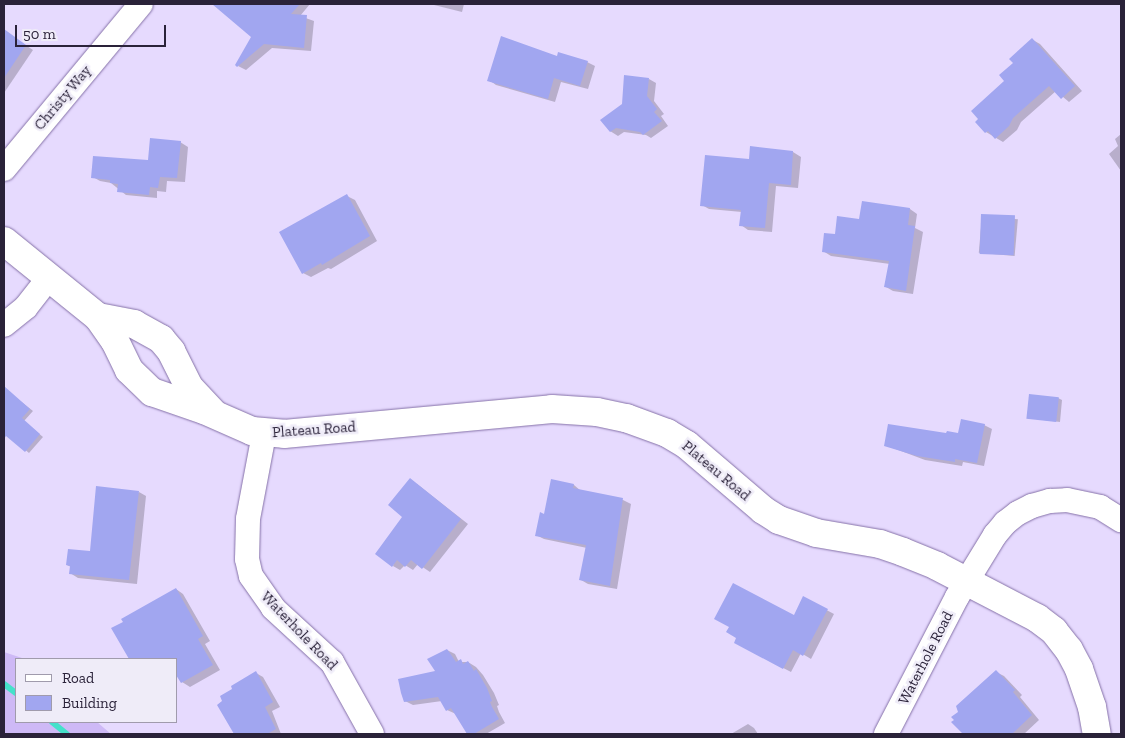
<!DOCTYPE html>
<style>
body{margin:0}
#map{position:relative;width:1125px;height:738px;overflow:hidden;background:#e6dafe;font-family:"Zilla Slab",serif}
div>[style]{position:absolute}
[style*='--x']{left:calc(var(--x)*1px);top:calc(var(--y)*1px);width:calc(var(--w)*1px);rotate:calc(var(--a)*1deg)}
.green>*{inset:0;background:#ceb9f6}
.shadow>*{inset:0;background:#0003;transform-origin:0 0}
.stream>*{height:6px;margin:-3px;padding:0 3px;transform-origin:3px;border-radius:3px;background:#45e1ca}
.building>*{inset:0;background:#a1a6f0;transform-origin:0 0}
.roads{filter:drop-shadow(0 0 1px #8571a8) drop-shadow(0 0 1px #8571a8)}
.minor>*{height:24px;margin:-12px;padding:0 12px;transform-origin:12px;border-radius:12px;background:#fff}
.tertiary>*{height:28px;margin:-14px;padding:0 14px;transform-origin:14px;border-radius:14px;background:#fff}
span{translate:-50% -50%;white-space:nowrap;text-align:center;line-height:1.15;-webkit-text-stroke:5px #efecf8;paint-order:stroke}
.street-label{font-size:15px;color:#2a2239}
.frame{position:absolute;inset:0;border:5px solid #2a2239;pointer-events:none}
.legend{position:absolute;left:15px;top:658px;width:162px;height:65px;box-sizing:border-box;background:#efecf8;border:1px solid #a09bac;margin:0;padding:6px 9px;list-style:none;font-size:15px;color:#2a2239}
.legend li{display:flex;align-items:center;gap:10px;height:25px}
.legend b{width:25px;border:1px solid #a09bac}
.scale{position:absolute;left:15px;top:25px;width:151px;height:22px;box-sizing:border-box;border:2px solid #2a2239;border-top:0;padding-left:6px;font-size:15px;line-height:18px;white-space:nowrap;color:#2a2239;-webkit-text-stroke:4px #efecf8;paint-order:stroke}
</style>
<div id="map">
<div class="green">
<div style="clip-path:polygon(4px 652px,25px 659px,16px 659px,16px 722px,97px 722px,111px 734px,4px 734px)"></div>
</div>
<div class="shadow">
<div style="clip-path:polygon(214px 4px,310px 4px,300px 16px,314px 21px,311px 51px,272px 48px,246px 70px,238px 66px,253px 37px)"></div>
<div style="clip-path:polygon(430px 4px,464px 4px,462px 12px)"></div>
<div style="clip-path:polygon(4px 31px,33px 50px,4px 93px)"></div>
<div style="clip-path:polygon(1033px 40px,1040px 44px,1082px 91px,1069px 102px,1056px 91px,1021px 122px,1017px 130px,1003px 142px,986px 132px,1014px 63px)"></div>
<div style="clip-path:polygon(558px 57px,587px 62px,595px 66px,588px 89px,561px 82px,555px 102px,496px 85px,489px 80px)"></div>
<div style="clip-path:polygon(649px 79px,656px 83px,654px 101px,664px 114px,661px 116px,668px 126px,651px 138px,646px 135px,624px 132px,618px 136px,610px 131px,623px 105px)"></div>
<div style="clip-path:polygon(1121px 134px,1121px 171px,1109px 154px,1118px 146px,1115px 139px)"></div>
<div style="clip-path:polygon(180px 142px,188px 147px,185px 182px,167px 181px,166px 192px,157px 191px,157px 198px,126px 195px,111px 183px,100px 181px,93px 177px,149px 162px)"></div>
<div style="clip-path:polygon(752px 148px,793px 152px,801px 157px,798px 188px,776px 186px,772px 232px,748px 230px,741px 225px,742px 212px,709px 209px,702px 205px,750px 160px)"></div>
<div style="clip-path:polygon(347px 196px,355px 200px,377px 241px,331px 269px,328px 268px,311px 277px,303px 273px)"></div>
<div style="clip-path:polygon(863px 202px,910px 209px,917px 214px,915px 228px,923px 232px,913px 294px,893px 291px,886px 287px,890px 264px,831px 256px,823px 251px,836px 236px,861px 220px)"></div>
<div style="left:982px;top:216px;width:36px;height:37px;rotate:5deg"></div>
<div style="clip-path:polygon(10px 393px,33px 411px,24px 421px,43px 437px,29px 453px,4px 432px,4px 400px)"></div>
<div style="clip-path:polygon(1058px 398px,1062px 400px,1060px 422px,1028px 418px)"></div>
<div style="clip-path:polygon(984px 425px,992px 429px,984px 466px,963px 462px,962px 466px,925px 460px,885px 445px,959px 434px)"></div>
<div style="clip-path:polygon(552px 481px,574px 485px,581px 491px,623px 500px,631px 504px,617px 589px,588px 584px,581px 580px,587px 548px,544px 539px,536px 535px,545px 515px)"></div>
<div style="clip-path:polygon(417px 484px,468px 524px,430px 572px,418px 564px,413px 570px,405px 565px,400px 570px,393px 566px)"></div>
<div style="clip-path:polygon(139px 492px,146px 496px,137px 584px,78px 578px,70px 573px,71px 567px,67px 565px,91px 552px)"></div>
<div style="clip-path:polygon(176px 589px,183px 594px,210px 641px,205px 644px,220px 670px,190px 687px,182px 682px,176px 673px,176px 659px,130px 659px,113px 629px)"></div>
<div style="clip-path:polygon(804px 598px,834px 614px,811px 659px,801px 653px,791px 672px,743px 647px,794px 617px)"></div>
<div style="clip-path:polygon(447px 650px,455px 654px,459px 662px,468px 662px,476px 667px,483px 675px,494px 693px,499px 705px,497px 706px,499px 712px,505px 723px,486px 734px,468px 734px,456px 714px,447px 710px,442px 701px,413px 705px,405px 701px,437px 672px)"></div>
<div style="clip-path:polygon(996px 672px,1004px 676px,1022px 695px,1020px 697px,1039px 720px,1024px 734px,1014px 734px,1010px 730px,1006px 734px,964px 734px,953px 722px)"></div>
<div style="clip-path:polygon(256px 673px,263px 677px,280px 707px,272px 711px,281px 734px,235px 734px,218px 705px)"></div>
<div style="clip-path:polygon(748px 724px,754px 728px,758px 734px,731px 734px)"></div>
</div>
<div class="stream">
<div style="--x:4;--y:684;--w:15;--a:37"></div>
<div style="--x:52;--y:722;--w:19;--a:39"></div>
</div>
<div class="building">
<div style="clip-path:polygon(212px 4px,300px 4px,291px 14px,307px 15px,304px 48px,264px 44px,237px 67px,235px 65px,251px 37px)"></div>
<div style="clip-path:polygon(4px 29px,26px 45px,4px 78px)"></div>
<div style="clip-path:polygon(501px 36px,557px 56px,558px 52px,588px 61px,580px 86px,554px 78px,548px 99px,487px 81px)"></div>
<div style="clip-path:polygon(1032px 38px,1075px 86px,1061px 99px,1049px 86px,1013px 118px,1009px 126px,995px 139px,988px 131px,985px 133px,975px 122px,978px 119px,971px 111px,1004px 81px,999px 75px,1013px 63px,1009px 59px)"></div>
<div style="clip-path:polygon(624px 75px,649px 78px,647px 96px,657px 109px,654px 112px,662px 121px,643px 135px,640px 132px,616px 128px,610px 132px,600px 120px,622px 104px)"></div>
<div style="clip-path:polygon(150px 138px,181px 141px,177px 178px,160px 177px,158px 188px,150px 187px,149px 195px,117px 192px,118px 184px,110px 183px,110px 180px,91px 178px,93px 156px,148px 160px)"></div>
<div style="clip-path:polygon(750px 146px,793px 151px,791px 185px,769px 183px,765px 228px,739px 226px,741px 210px,700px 206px,705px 155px,749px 159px)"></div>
<div style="clip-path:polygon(347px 194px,370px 236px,322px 265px,321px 263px,302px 274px,279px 232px)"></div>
<div style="clip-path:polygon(862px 201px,910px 208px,908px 225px,915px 226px,906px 291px,884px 287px,889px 261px,822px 252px,824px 233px,835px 234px,837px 216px,859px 219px)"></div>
<div style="left:981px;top:214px;width:34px;height:40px;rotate:2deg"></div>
<div style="clip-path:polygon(4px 386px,30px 409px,22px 418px,40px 434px,25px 452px,6px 436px,4px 439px)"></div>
<div style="left:1029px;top:394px;width:30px;height:25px;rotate:6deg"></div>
<div style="clip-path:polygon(961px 419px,985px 424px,977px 463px,955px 459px,955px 462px,917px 456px,884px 446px,888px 424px,946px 433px,947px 431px,958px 433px)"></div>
<div style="clip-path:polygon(410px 478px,461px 519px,422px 569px,411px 560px,405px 567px,397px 560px,392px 567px,375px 554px,402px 517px,388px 505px)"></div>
<div style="clip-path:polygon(551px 479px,574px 484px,573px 488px,623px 498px,610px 586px,579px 580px,586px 545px,535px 536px,540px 512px,544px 514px)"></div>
<div style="clip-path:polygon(96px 486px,139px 491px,129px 580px,69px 574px,70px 566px,66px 565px,68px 549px,90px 551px)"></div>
<div style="clip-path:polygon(733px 583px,794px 615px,803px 596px,828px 609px,803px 656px,793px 650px,783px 669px,734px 643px,736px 638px,726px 632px,729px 627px,714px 619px)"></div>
<div style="clip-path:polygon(176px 588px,203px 636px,198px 639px,213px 665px,181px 683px,176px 675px,176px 659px,129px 659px,111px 628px,123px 622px,121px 619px)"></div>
<div style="clip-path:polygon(447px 649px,456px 662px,461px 659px,463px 664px,468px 661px,474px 671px,476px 669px,487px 688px,492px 701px,490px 702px,492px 707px,499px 719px,474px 734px,467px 734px,451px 708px,446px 711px,438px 697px,404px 702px,401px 693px,398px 679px,435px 671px,427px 659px)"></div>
<div style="clip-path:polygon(996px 670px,1015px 690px,1013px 692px,1032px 715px,1012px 734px,963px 734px,951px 722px,954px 720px,951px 717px,958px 712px,956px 706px)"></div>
<div style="clip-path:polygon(256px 671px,273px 702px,265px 707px,276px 729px,267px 734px,234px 734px,217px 705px,222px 701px,220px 696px,232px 689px,231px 686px)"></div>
</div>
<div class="roads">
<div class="minor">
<div style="--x:4;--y:169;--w:214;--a:-50.3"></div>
<div style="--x:4;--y:325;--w:28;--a:-39"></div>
<div style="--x:26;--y:307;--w:37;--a:-52"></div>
<div style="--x:264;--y:434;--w:86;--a:100.7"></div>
<div style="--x:248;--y:519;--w:40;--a:91.4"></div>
<div style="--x:247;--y:559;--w:17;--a:77"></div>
<div style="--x:251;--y:576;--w:39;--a:55"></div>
<div style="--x:273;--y:608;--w:80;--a:42.5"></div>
<div style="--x:332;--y:662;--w:82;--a:60.9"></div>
<div style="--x:886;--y:734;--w:154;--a:-62.6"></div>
<div style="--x:957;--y:597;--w:73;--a:-58.5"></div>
<div style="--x:995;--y:535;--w:16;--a:-50"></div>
<div style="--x:1005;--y:523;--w:16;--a:-38"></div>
<div style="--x:1018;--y:513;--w:16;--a:-27"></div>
<div style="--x:1032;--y:506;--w:19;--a:-16"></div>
<div style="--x:1050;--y:501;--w:17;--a:-3"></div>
<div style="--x:1067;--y:500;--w:34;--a:12"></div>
<div style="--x:1100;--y:507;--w:25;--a:32"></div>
</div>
<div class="tertiary">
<div style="--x:4;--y:241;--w:121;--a:39"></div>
<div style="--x:98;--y:317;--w:29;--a:55"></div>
<div style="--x:115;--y:341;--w:32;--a:64"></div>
<div style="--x:129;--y:370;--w:32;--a:44"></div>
<div style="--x:152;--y:392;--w:55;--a:19.1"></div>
<div style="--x:204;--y:410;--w:52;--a:23.6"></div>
<div style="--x:252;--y:431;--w:32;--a:5"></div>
<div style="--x:284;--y:434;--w:269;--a:-5.3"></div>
<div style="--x:552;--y:409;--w:45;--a:3.8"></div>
<div style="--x:597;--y:412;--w:30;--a:12"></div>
<div style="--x:626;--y:418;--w:44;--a:20.1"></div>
<div style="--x:667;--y:433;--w:23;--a:31"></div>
<div style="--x:687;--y:445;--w:100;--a:40.5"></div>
<div style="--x:763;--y:510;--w:19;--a:32"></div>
<div style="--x:779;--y:520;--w:39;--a:19"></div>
<div style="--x:816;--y:533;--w:65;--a:9.8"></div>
<div style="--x:880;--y:544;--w:24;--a:19"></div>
<div style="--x:903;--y:552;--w:37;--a:22"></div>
<div style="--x:937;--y:566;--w:113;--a:27.5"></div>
<div style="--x:1037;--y:618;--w:21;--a:37"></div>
<div style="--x:1054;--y:631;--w:24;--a:52"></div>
<div style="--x:1069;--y:650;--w:21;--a:62"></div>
<div style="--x:1079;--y:669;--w:40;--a:71.1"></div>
<div style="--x:1092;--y:707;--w:27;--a:80"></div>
<div style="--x:98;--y:317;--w:37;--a:11"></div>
<div style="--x:134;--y:324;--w:31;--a:29"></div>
<div style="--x:161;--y:339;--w:16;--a:50"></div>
<div style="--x:171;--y:351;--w:40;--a:63.4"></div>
<div style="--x:189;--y:387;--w:35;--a:47"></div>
</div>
</div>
<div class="street-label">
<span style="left:63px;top:98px;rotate:-50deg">Christy Way</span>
<span style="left:314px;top:430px;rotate:-4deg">Plateau Road</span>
<span style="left:716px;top:471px;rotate:40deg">Plateau Road</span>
<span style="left:299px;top:631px;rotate:46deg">Waterhole Road</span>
<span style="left:926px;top:658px;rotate:-63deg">Waterhole Road</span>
</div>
<div class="frame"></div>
<ul class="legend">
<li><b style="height:6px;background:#fff"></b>Road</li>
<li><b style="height:14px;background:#a1a6f0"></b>Building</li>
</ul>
<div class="scale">50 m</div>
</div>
